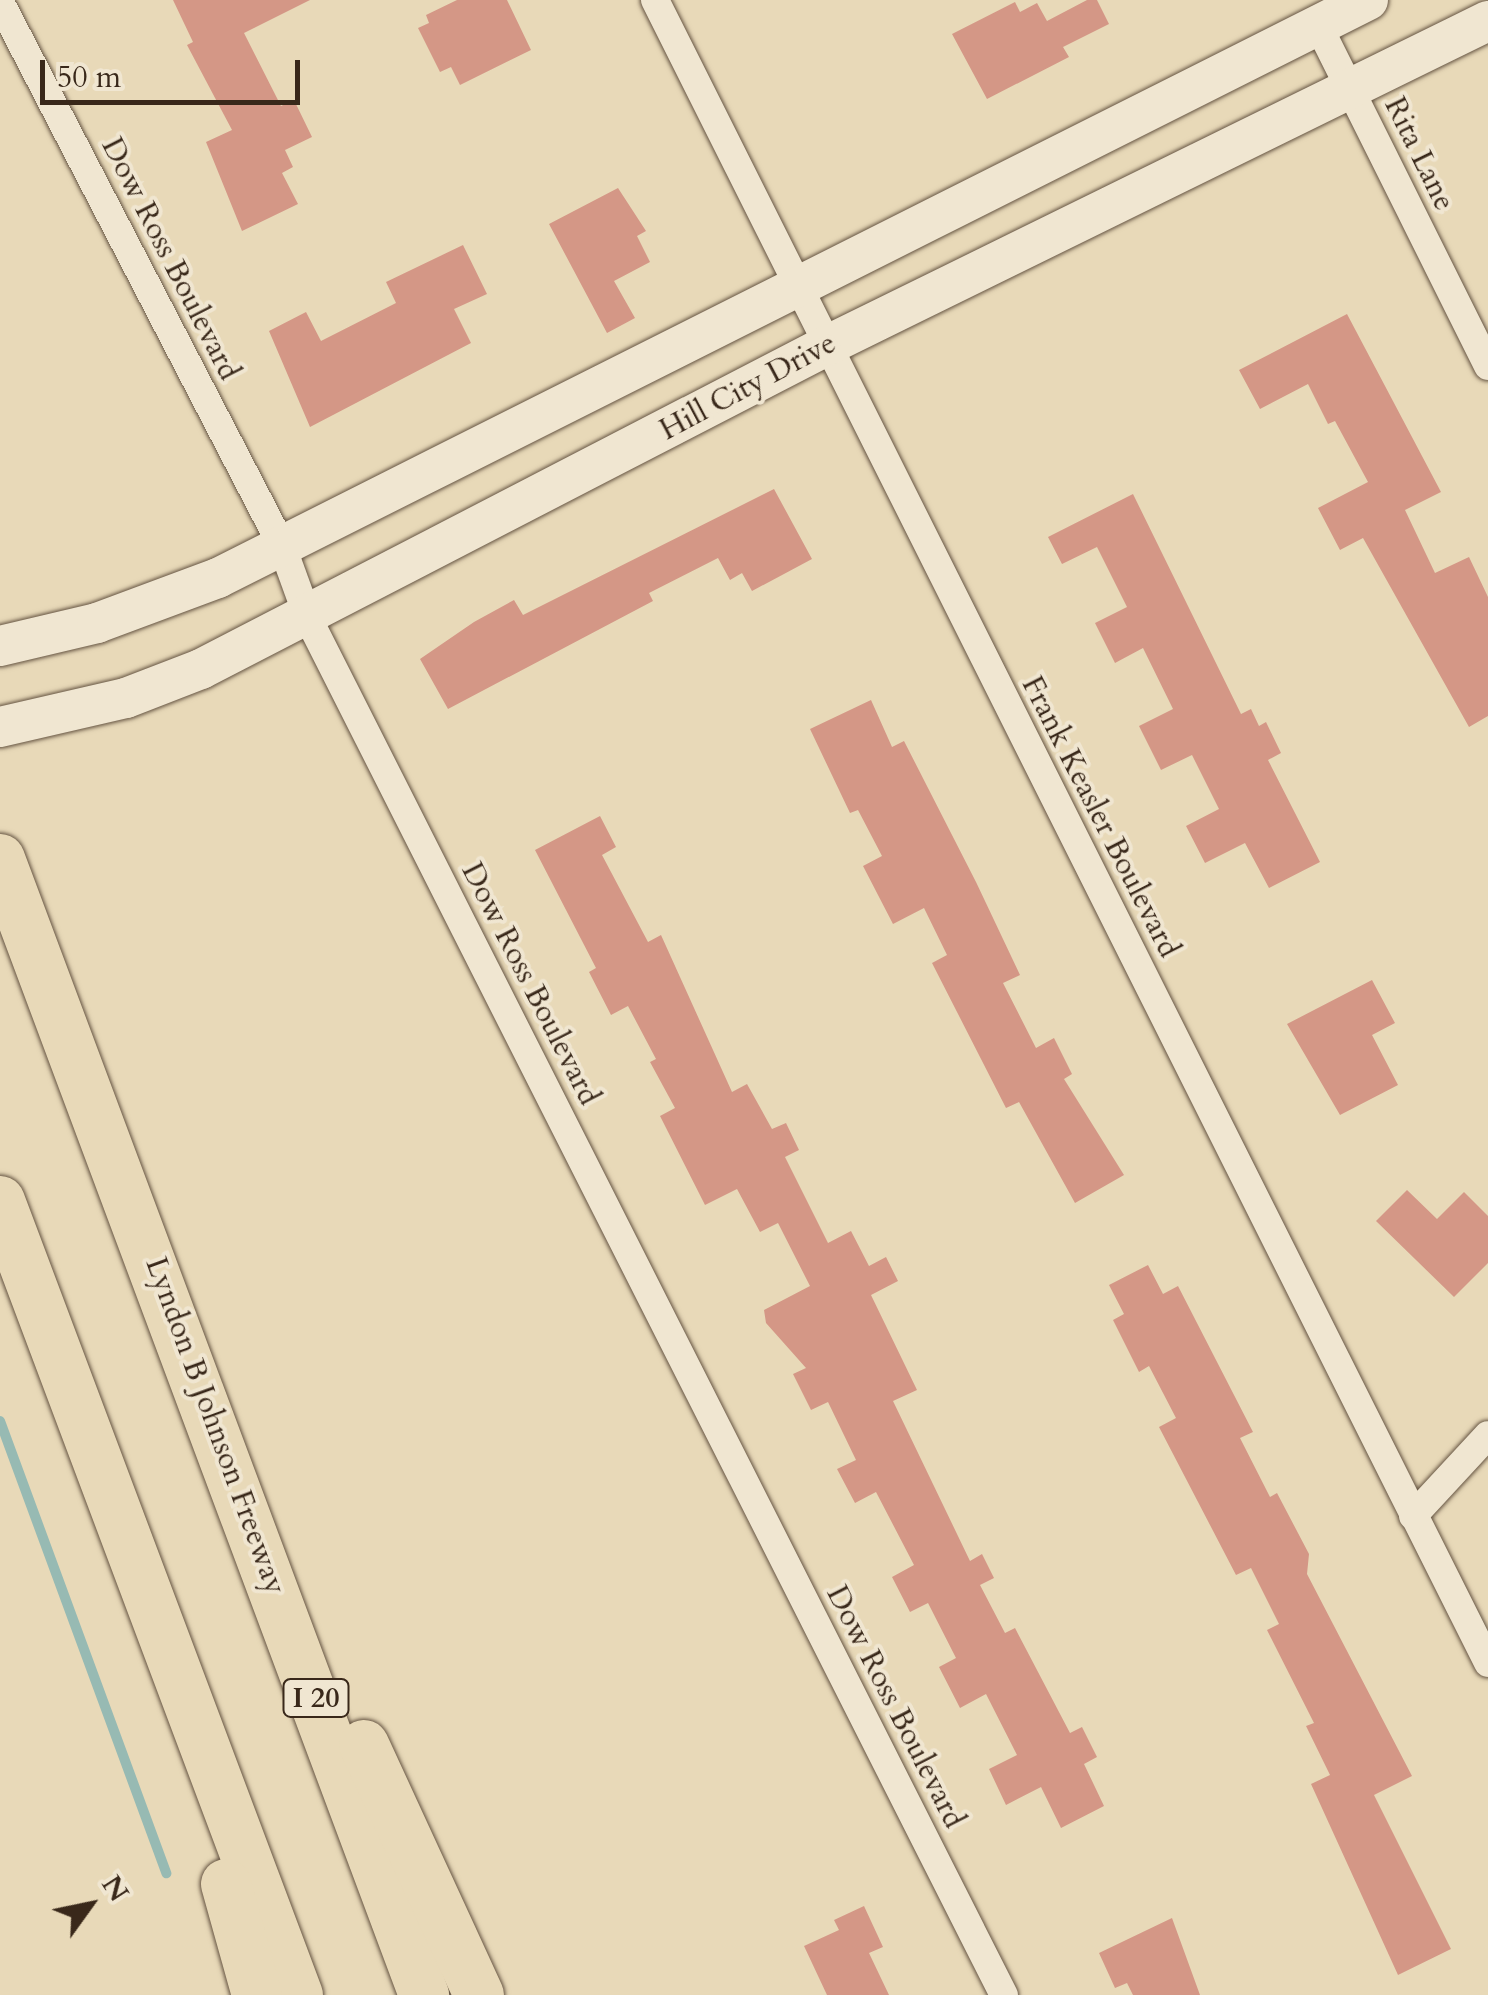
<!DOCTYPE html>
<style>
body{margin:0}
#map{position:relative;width:1488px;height:1995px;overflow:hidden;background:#e8d9b8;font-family:Cardo,serif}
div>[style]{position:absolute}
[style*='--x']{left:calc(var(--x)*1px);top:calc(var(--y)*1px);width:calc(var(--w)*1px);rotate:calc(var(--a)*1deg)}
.stream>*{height:10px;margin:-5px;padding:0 5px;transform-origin:5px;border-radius:5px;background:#97bab3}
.building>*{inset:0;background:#d49786}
.roads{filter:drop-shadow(0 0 2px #655442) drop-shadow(0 0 2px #655442)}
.street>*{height:28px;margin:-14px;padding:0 14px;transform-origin:14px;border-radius:14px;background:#f0e6d1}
.secondary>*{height:40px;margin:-20px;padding:0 20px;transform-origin:20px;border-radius:20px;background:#f0e6d1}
.highway>*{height:50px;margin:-25px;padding:0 25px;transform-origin:25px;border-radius:25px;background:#e8d9b8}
span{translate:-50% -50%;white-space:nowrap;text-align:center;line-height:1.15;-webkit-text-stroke:8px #f0e6d1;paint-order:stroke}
.shield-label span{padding:2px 8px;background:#f0e6d1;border:2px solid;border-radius:8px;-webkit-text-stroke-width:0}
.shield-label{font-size:28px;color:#39281a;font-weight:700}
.street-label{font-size:30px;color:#39281a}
.north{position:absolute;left:40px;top:1855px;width:100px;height:100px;-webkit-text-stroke:8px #f0e6d1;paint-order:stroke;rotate:57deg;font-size:28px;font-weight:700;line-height:40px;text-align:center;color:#39281a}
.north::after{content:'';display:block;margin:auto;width:35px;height:45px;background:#39281a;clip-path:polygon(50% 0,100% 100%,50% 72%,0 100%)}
.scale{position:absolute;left:40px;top:60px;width:260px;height:45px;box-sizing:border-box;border:5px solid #39281a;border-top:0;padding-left:12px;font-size:30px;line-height:35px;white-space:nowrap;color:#39281a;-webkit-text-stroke:8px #f0e6d1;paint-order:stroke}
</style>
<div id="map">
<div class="stream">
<div style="--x:0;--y:1421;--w:482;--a:69.8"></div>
</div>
<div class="building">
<div style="clip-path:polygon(173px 0,310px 0,244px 33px,281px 106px,294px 100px,312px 137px,285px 150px,293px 167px,282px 173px,298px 204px,242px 231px,206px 142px,232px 130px,187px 45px,193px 42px)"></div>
<div style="clip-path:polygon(457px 0,507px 0,531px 50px,460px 85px,451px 67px,440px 72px,418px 28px,429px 23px,426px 15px)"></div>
<div style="clip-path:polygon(1087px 0,1097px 0,1109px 24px,1063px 47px,1069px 57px,987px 99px,952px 34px,1015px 2px,1020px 12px,1037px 3px,1047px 21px)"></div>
<div style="clip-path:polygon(618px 188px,646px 231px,637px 236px,650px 262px,614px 281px,635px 318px,607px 333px,549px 224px)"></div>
<div style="clip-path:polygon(463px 245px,487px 294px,454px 309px,471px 343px,310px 427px,269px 331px,306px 312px,321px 341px,396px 303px,386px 282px)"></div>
<div style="clip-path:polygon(1347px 314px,1441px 492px,1405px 510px,1435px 573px,1469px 557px,1488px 597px,1488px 716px,1469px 727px,1363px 538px,1340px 550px,1318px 508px,1368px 482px,1335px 421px,1328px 424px,1308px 384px,1260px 409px,1239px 370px)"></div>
<div style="clip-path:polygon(774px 489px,812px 559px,752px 591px,742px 573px,730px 580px,718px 558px,649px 593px,653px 601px,448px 709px,420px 659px,474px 622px,514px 600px,523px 615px)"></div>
<div style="clip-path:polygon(1133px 494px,1241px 714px,1251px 709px,1259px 726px,1266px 722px,1281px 753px,1268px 760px,1320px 862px,1269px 888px,1245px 843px,1205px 863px,1186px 826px,1219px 809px,1192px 755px,1161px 770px,1139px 726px,1173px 709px,1143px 648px,1115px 663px,1095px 623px,1127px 607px,1097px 547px,1062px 564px,1048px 537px)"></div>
<div style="clip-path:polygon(871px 700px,892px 747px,904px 741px,976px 882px,1020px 975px,1003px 983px,1036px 1048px,1054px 1038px,1072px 1074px,1064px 1079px,1124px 1175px,1075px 1203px,1019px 1102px,1006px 1108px,932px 963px,947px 955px,924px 908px,893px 924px,863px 866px,882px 856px,858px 810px,850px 813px,810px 729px)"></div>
<div style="clip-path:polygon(600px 816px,616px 847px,602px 855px,648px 942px,661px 935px,732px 1092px,747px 1084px,772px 1129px,786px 1123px,799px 1150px,785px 1157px,828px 1243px,851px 1231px,869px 1266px,886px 1257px,898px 1281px,871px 1295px,917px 1390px,893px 1401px,970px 1561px,982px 1554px,994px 1578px,980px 1585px,1005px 1633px,1015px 1628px,1070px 1733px,1082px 1727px,1097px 1757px,1084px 1764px,1104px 1806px,1061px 1828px,1041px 1787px,1006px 1805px,989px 1769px,1017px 1755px,986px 1694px,960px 1708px,939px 1667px,956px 1658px,928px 1603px,910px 1612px,892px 1577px,914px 1565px,876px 1492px,855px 1503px,837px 1469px,856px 1460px,828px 1402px,811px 1410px,793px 1374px,806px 1368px,766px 1323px,764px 1310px,810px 1286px,778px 1223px,760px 1232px,737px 1189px,705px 1205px,660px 1116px,675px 1108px,650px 1062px,656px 1059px,628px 1006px,611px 1015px,589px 972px,596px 968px,535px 850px)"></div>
<div style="clip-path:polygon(1372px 980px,1395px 1023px,1372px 1035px,1398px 1085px,1340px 1115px,1287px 1024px)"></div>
<div style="clip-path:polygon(1407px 1190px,1437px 1219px,1464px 1192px,1488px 1216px,1488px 1263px,1454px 1297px,1376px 1221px)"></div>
<div style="clip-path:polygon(1148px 1265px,1163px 1294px,1178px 1286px,1253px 1432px,1240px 1438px,1270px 1497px,1277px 1493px,1309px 1554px,1307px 1574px,1412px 1776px,1374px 1795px,1451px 1949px,1398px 1975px,1311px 1784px,1330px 1775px,1306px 1726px,1314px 1723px,1267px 1630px,1279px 1624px,1251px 1568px,1236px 1575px,1159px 1427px,1176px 1418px,1149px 1366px,1139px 1372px,1113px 1320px,1124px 1314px,1109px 1285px)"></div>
<div style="clip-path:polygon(864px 1906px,883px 1947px,869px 1953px,889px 1995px,827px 1995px,804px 1946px,839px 1930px,834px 1920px)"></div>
<div style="clip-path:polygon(1172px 1918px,1200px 1995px,1133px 1995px,1127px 1983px,1115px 1988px,1099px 1953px)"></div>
</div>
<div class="roads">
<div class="street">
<div style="--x:655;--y:0;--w:1860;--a:63.39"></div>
<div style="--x:0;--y:2;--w:613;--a:62.6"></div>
<div style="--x:282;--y:546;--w:77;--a:70.1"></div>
<div style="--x:308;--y:618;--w:1543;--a:63.19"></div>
<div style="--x:1318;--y:25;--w:381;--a:63.5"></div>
<div style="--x:1413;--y:1516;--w:110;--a:-47.2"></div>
</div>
<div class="secondary">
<div style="--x:0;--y:646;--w:100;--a:-13.3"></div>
<div style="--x:97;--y:623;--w:129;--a:-20.4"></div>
<div style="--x:218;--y:578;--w:1287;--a:-26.68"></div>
<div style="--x:0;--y:727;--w:129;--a:-13"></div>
<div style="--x:126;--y:698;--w:80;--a:-21.1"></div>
<div style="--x:201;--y:669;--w:706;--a:-27.33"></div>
<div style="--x:828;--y:345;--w:735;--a:-26.15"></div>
</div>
<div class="highway">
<div style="--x:0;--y:859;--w:1213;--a:69.53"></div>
<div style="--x:0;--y:1201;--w:848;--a:69.43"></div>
<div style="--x:364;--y:1745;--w:275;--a:65.3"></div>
<div style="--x:226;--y:1884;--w:115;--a:74.4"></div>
</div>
</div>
<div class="shield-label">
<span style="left:316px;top:1698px">I 20</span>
</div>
<div class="street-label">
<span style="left:1419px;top:154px;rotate:64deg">Rita Lane</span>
<span style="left:170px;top:259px;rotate:63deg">Dow Ross Boulevard</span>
<span style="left:748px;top:387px;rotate:-28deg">Hill City Drive</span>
<span style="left:1100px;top:817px;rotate:63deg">Frank Keasler Boulevard</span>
<span style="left:530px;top:984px;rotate:63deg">Dow Ross Boulevard</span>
<span style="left:215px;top:1426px;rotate:70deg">Lyndon B Johnson Freeway</span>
<span style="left:895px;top:1707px;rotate:63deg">Dow Ross Boulevard</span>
</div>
<div class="north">N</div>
<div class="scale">50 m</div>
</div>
